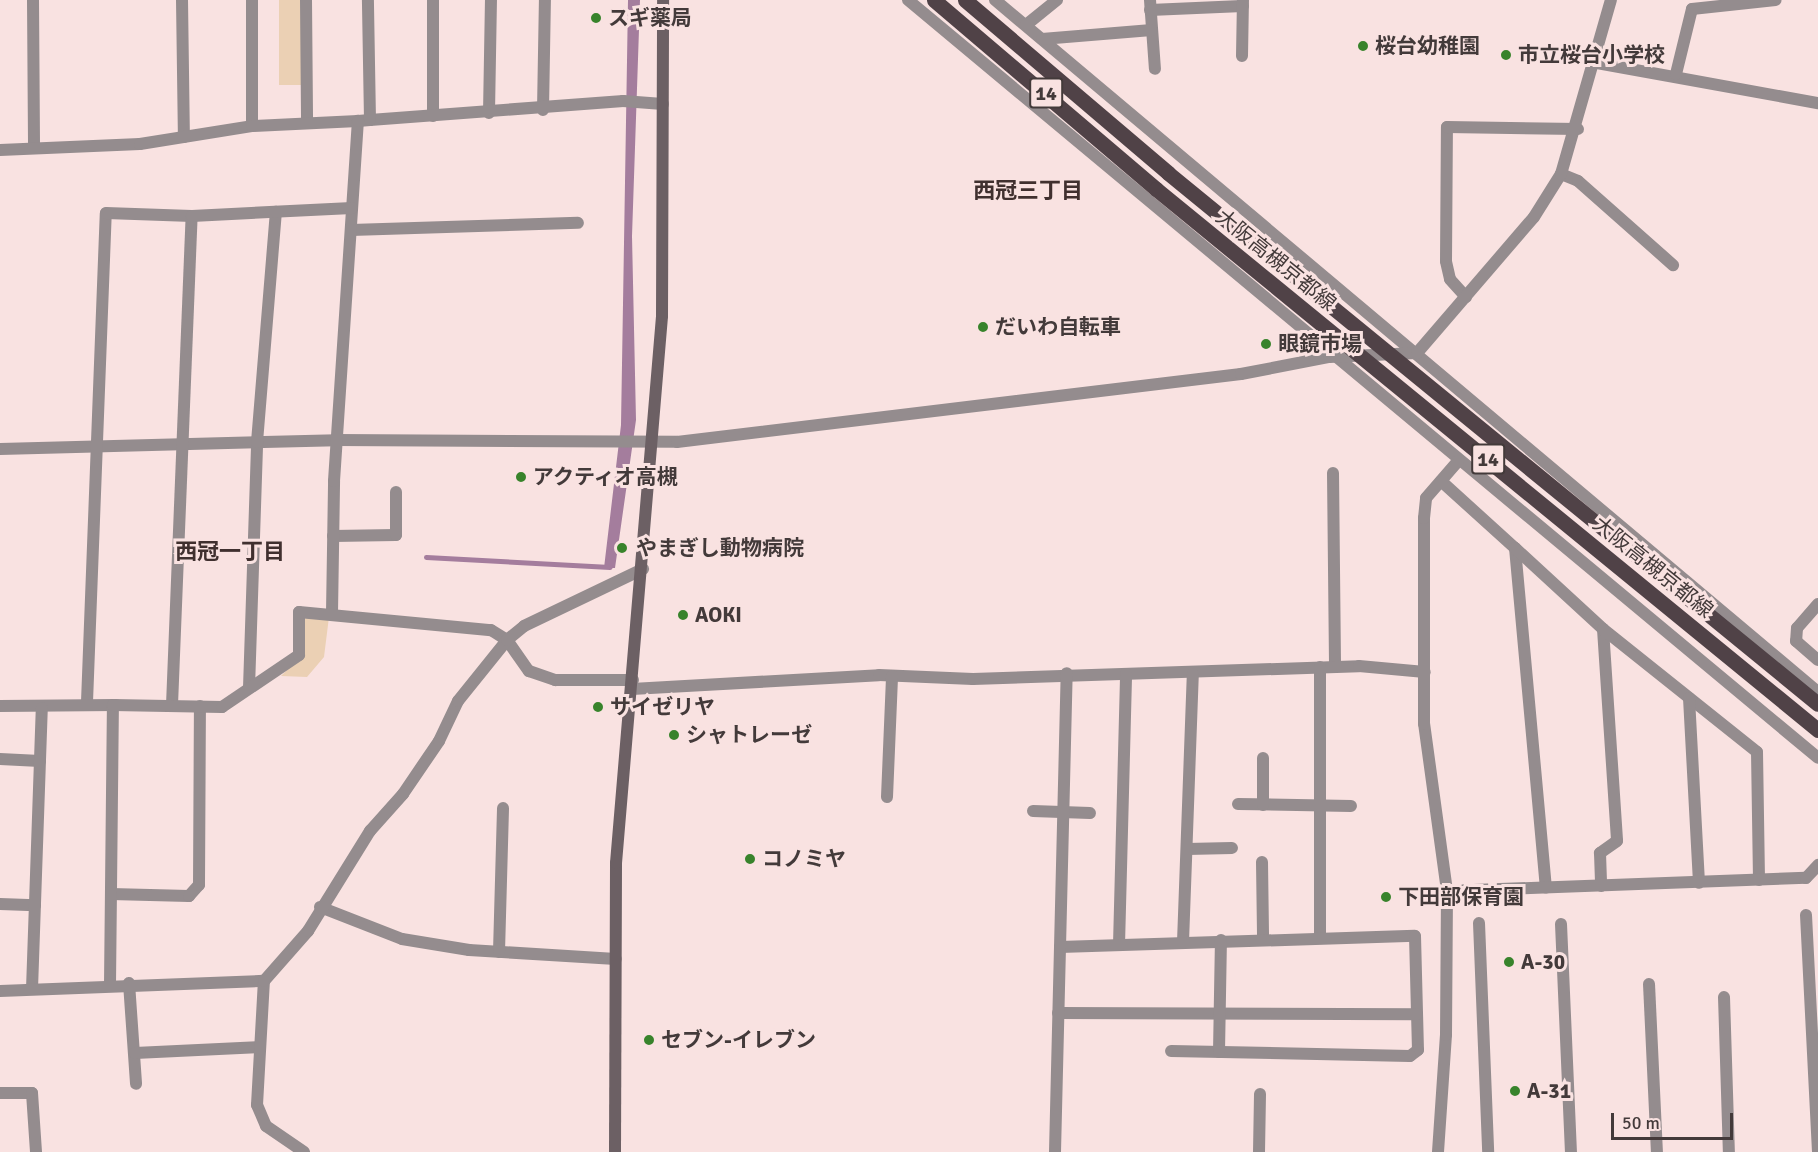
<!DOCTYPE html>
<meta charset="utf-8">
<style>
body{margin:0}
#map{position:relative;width:1818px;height:1152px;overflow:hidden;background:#f9e2e1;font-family:Signika,"Noto Sans JP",sans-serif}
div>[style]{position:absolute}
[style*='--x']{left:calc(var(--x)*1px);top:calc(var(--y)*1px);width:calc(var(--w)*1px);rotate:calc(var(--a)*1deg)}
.green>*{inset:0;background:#ebd0b4;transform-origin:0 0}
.water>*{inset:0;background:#a47d9d}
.stream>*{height:5px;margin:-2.5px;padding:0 2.5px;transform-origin:2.5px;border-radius:2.5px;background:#a47d9d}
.street>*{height:12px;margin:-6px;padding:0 6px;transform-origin:6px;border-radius:6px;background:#948c8e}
.secondary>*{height:12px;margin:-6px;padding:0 6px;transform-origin:6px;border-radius:6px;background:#6c6064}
.primary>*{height:15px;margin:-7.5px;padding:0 7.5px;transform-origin:7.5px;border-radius:7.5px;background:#504247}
.dots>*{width:16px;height:16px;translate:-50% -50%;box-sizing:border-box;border:3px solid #f9e2e1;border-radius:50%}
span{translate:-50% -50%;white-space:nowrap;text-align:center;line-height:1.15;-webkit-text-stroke:6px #f9e2e1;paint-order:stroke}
.shield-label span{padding:2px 4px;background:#f9e2e1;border:2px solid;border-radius:4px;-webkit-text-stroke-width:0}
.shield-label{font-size:20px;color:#433a3a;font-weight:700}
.poi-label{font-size:21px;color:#433a3a;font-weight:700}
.left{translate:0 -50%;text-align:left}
.street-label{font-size:21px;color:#433a3a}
.neighbourhood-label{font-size:22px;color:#40302f;font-weight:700}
.scale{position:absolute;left:1611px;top:1113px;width:122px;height:27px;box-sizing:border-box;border:3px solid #433a3a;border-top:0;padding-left:8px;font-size:18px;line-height:21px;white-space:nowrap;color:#433a3a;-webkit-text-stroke:4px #f9e2e1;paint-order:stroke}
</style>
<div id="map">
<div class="green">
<div style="left:279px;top:0;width:24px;height:85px"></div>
<div style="clip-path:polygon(305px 616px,329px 617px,324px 657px,307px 677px,281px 676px,305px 652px)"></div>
</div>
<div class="water">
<div style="clip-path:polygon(628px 0,640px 0,632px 236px,636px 420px,615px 568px,604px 568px,621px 425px)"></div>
</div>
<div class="stream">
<div style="--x:426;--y:557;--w:184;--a:3.1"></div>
</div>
<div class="street">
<div style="--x:33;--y:0;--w:148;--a:89.6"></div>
<div style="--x:182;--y:0;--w:137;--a:89.2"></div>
<div style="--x:306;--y:0;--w:123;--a:89.5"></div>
<div style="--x:433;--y:0;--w:116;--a:90"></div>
<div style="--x:908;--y:0;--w:1184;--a:39.79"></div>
<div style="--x:995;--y:0;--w:1075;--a:40.06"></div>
<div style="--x:1150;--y:0;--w:69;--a:85.9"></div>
<div style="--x:1150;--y:10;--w:93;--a:-2.5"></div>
<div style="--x:1026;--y:25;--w:40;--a:-39"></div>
<div style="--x:1042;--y:39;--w:110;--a:-4.7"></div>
<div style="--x:1242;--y:56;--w:56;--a:-89"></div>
<div style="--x:1597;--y:63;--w:225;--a:10.3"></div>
<div style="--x:1676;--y:74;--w:67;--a:-76.2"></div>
<div style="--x:1692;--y:9;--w:84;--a:-6.1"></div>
<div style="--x:543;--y:110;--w:110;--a:-89"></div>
<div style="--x:489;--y:113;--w:113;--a:-89"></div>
<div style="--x:370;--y:120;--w:254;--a:-4.3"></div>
<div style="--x:623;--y:101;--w:40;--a:4.3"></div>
<div style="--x:252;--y:126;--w:126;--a:-90"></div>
<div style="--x:0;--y:150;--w:140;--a:-2.5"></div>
<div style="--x:140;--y:144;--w:113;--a:-9.1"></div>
<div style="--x:252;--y:126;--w:106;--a:-2.7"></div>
<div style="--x:1561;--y:174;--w:18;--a:22"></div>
<div style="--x:1578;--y:181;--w:127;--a:41.5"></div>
<div style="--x:351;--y:230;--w:227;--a:-1.8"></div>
<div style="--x:1466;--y:297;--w:24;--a:-132"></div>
<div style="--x:1450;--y:279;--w:18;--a:-103"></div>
<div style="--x:1446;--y:261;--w:134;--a:-89.6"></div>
<div style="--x:1447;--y:127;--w:131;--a:0.9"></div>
<div style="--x:0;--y:449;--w:336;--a:-1.5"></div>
<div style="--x:336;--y:440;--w:341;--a:0.3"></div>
<div style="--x:677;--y:442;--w:568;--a:-6.87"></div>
<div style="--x:1241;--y:374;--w:90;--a:-10.9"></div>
<div style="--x:1329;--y:357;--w:88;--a:-2.6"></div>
<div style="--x:1417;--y:353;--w:179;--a:-49.3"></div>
<div style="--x:1534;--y:217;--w:51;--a:-57.9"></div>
<div style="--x:1561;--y:174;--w:181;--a:-74"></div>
<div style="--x:1333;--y:473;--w:193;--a:89.4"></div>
<div style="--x:1441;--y:481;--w:100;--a:42.2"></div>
<div style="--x:1515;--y:548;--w:341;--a:84.8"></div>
<div style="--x:333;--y:536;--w:63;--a:-0.9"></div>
<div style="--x:396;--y:535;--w:43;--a:-90"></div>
<div style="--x:1515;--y:548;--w:120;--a:42.6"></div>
<div style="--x:1603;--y:629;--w:212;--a:86.2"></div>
<div style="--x:1617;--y:841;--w:21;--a:145"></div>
<div style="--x:1600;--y:853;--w:33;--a:88"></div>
<div style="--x:1818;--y:604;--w:32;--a:131"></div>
<div style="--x:1797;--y:628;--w:13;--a:94"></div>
<div style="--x:1796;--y:641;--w:29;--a:41"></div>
<div style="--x:332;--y:613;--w:132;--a:-89.1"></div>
<div style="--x:334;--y:481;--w:361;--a:-86.2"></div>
<div style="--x:358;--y:121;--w:12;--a:-5"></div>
<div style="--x:370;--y:120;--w:120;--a:-91"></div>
<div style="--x:1603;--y:629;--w:197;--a:38.6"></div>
<div style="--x:1757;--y:752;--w:128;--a:89.1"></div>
<div style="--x:249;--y:688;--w:246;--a:-88.1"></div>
<div style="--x:257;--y:442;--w:231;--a:-85.3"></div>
<div style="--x:632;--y:689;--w:247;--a:-3.2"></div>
<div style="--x:879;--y:675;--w:94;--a:2.4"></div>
<div style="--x:973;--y:679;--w:386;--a:-1.9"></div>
<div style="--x:1359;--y:666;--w:66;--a:5.2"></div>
<div style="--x:1689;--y:698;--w:185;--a:86.9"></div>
<div style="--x:87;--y:702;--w:489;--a:-87.8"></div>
<div style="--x:106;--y:213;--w:86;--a:2"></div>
<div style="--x:172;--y:705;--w:489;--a:-87.7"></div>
<div style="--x:192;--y:216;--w:160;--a:-2.9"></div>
<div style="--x:0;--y:706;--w:116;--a:-0.5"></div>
<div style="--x:0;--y:759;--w:40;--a:2.9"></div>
<div style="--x:887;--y:797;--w:121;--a:-87.6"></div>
<div style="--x:1238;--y:804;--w:113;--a:1"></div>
<div style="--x:1263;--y:805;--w:47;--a:-90"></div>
<div style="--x:1033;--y:811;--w:57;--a:2"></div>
<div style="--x:1187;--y:849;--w:45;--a:-1.3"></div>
<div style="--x:1262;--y:862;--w:76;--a:89.2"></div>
<div style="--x:1447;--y:891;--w:359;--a:-2.1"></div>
<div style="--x:1806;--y:878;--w:18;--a:-47"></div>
<div style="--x:111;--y:894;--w:78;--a:1.5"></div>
<div style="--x:189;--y:896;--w:15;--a:-48"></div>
<div style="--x:199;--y:885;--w:179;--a:-89.7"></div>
<div style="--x:0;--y:904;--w:35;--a:2"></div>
<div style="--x:320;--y:907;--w:88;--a:21.3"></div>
<div style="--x:402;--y:939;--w:68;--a:9.3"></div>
<div style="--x:469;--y:950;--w:147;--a:3.5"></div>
<div style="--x:1806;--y:915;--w:237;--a:87.1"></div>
<div style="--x:1479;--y:923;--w:229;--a:87.7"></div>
<div style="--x:1561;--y:924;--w:228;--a:87.5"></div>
<div style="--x:1320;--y:936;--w:269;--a:-90"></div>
<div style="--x:1183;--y:942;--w:268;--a:-87.9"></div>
<div style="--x:1119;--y:945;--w:271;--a:-88.5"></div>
<div style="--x:1060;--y:947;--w:355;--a:-1.8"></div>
<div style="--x:1415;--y:936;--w:114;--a:88.5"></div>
<div style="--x:1418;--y:1050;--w:10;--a:143"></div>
<div style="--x:1410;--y:1056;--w:239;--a:-178.8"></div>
<div style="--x:499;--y:952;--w:144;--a:-88.4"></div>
<div style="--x:129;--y:983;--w:101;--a:86"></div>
<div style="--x:110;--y:984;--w:279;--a:-89.4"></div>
<div style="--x:113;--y:705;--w:109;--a:1.1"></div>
<div style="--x:222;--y:707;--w:93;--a:-34"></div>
<div style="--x:299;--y:655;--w:43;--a:-90"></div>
<div style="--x:299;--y:612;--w:193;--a:5.4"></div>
<div style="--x:491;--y:630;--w:19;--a:32"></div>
<div style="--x:507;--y:640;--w:38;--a:55"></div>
<div style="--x:529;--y:671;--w:28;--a:19"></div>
<div style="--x:555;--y:680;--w:78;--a:0"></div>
<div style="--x:1649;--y:984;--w:168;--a:87.3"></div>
<div style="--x:32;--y:989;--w:281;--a:-88"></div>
<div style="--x:0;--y:991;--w:264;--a:-2.2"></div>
<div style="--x:1724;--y:997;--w:155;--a:88.2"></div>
<div style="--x:1058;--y:1013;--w:359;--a:0.2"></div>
<div style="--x:1219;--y:1052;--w:112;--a:-89"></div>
<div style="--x:135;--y:1053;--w:125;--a:-2.7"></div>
<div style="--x:0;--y:1093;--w:32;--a:0"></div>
<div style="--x:32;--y:1093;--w:59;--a:86.1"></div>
<div style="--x:304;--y:1152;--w:46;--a:-145.6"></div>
<div style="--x:266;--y:1126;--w:23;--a:-113"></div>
<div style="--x:257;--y:1105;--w:124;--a:-86.8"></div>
<div style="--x:264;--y:981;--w:67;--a:-48.7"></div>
<div style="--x:308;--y:931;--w:118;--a:-58.2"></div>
<div style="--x:370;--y:831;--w:50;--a:-48.3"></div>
<div style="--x:403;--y:794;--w:64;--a:-55.8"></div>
<div style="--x:439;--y:741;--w:44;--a:-64.6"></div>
<div style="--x:458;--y:701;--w:78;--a:-51.2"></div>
<div style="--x:507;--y:640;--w:22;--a:-39"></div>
<div style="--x:524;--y:626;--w:132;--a:-25.6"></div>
<div style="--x:1055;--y:1152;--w:479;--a:-88.6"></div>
<div style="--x:1259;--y:1152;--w:58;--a:-89"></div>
<div style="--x:1438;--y:1152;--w:117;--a:-86.1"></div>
<div style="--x:1446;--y:1035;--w:144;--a:-89.6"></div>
<div style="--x:1447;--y:891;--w:169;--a:-97.8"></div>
<div style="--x:1424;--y:724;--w:206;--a:-90"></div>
<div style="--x:1424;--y:518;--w:20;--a:-84"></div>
<div style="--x:1426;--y:498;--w:49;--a:-49.1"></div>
</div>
<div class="secondary">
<div style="--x:615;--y:1152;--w:289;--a:-89.8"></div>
<div style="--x:616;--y:863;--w:549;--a:-85.19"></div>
<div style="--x:662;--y:316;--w:316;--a:-89.8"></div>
</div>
<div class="primary">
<div style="--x:934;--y:0;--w:292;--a:40.4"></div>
<div style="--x:1156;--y:189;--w:855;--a:39.26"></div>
<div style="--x:965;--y:0;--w:267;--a:40.4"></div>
<div style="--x:1168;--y:173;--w:839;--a:39.25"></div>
</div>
<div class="dots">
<div style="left:596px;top:18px;background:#38832b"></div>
<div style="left:1363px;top:46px;background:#38832b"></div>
<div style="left:1506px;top:55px;background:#38832b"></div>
<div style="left:983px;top:327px;background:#38832b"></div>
<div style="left:1266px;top:344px;background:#38832b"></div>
<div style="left:521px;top:477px;background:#38832b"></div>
<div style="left:622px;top:548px;background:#38832b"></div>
<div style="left:683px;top:615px;background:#38832b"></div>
<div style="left:598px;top:707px;background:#38832b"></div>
<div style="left:674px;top:735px;background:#38832b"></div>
<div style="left:750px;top:859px;background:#38832b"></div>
<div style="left:1386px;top:897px;background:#38832b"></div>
<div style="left:1509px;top:962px;background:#38832b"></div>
<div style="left:649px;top:1040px;background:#38832b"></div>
<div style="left:1515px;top:1091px;background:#38832b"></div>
</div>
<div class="shield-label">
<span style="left:1046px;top:93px">14</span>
<span style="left:1488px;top:459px">14</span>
</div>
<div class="poi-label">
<span class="left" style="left:608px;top:18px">スギ薬局</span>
<span class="left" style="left:1375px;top:46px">桜台幼稚園</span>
<span class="left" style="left:1518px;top:55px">市立桜台小学校</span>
<span class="left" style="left:995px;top:327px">だいわ自転車</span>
<span class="left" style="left:1278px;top:344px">眼鏡市場</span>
<span class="left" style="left:533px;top:477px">アクティオ高槻</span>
<span class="left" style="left:636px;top:548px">やまぎし動物病院</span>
<span class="left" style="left:695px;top:615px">AOKI</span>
<span class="left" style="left:610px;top:707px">サイゼリヤ</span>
<span class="left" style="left:686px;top:735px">シャトレーゼ</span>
<span class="left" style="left:762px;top:859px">コノミヤ</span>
<span class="left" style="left:1398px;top:897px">下田部保育園</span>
<span class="left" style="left:1521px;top:962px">A-30</span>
<span class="left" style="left:661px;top:1040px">セブン-イレブン</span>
<span class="left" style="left:1527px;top:1091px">A-31</span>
</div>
<div class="street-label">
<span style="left:1276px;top:260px;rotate:39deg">大阪高槻京都線</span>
<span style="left:1653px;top:567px;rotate:39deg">大阪高槻京都線</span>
</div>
<div class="neighbourhood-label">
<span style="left:1028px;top:191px">西冠三丁目</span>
<span style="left:230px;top:552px">西冠一丁目</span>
</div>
<div class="scale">50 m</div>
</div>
